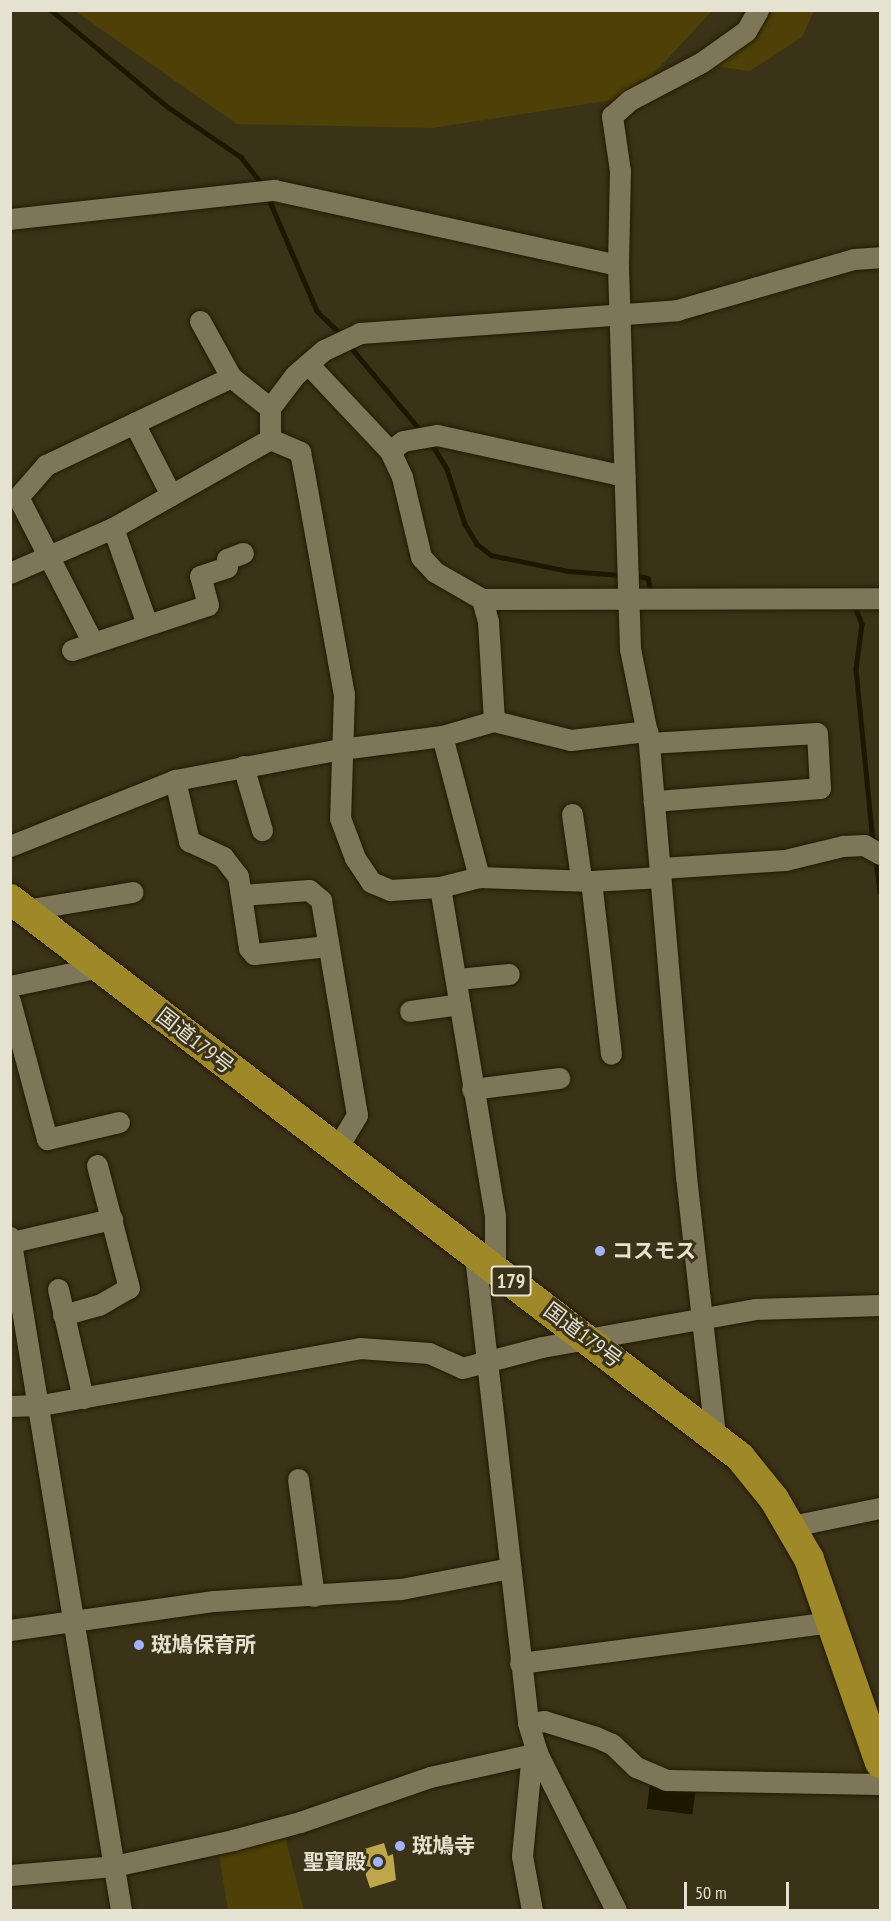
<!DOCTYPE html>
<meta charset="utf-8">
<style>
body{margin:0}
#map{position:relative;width:891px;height:1921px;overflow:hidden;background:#3b3318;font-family:"PT Sans Narrow","Noto Sans JP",sans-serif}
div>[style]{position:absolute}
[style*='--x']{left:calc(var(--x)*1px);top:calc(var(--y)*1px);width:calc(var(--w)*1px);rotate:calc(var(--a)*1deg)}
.green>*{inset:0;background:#4e4006}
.water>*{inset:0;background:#1e1700;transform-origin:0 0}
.stream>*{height:4.5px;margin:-2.25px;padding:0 2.25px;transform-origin:2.25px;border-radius:2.25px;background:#1e1700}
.building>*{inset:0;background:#bda64b}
.roads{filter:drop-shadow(0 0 2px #221b01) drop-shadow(0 0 2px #221b01)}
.minor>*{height:21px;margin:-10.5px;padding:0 10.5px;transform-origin:10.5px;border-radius:10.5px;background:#7e7659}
.highway>*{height:30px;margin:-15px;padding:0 15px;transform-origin:15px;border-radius:15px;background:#9f8828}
.dots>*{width:16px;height:16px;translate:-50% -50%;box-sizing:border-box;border:3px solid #3b3318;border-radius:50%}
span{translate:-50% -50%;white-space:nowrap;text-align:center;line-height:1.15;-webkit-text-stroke:6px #3b3318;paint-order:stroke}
.shield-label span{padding:2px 4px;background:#3b3318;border:2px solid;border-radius:4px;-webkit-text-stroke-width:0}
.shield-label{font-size:20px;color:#e6e2d2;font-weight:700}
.street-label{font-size:21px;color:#e6e2d2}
.poi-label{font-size:21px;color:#e6e2d2;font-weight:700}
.left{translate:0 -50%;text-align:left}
.right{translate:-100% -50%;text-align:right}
.frame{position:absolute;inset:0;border:12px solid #e6e2d2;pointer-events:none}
.scale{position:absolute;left:684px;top:1882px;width:105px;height:27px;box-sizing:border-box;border:3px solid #e6e2d2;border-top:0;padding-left:8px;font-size:18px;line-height:21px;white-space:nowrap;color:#e6e2d2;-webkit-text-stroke:4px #3b3318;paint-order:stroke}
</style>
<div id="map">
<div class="green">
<div style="clip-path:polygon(75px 11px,712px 11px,632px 97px,433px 128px,237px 124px)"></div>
<div style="clip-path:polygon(770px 11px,814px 11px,802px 37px,750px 71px,707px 65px,765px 21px)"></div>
<div style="clip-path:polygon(284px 1833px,304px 1910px,228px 1910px,218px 1849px)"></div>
</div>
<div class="water">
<div style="left:650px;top:1783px;width:46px;height:26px;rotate:7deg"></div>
</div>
<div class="stream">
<div style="--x:51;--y:10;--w:152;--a:39.7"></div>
<div style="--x:168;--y:107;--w:88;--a:34.4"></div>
<div style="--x:241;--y:157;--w:34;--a:52"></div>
<div style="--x:268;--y:197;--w:124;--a:66.7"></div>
<div style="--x:317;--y:311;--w:35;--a:44"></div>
<div style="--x:348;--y:344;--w:115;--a:49.9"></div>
<div style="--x:431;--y:443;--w:31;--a:58"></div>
<div style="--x:447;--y:469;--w:58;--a:71.9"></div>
<div style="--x:465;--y:524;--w:23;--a:59"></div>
<div style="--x:477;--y:544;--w:18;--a:38"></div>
<div style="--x:491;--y:555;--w:79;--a:11.7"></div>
<div style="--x:568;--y:571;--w:53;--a:4.3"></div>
<div style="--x:633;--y:575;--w:15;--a:11"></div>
<div style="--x:648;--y:578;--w:15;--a:79"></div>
<div style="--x:854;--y:604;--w:22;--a:68"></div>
<div style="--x:862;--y:624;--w:45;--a:97.6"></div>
<div style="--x:856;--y:669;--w:173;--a:84.4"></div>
<div style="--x:876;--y:859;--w:33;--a:83"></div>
</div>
<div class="building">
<div style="clip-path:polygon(384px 1843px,388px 1856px,393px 1854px,396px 1880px,370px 1888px,358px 1851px)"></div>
</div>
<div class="roads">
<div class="minor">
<div style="--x:10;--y:219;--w:266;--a:-6.3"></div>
<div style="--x:274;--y:190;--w:352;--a:12.3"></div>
<div style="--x:200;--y:321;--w:64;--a:61"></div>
<div style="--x:231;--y:377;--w:50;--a:38.5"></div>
<div style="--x:308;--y:364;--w:120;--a:46.7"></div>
<div style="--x:390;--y:451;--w:29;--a:65"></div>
<div style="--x:402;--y:477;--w:82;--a:76.6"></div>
<div style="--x:421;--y:557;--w:21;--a:47"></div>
<div style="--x:435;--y:572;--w:54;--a:29.9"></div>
<div style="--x:482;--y:599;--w:24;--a:75"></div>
<div style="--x:488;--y:622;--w:99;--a:86.5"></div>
<div style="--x:134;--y:423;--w:81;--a:62.8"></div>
<div style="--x:270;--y:439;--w:33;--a:23"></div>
<div style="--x:300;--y:452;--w:15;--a:79"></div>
<div style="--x:303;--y:467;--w:231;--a:79.8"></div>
<div style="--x:344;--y:694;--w:124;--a:91.8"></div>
<div style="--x:340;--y:818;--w:43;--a:69.4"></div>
<div style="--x:355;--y:858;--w:29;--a:56"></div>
<div style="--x:371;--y:882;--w:21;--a:23"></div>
<div style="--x:390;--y:890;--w:50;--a:-3.4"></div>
<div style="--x:440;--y:887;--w:334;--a:80.5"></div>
<div style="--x:495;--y:1216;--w:53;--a:90"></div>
<div style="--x:270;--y:439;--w:31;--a:-90"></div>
<div style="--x:270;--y:408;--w:41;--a:-52.9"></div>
<div style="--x:295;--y:375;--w:38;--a:-41"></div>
<div style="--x:324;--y:350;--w:40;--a:-25"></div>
<div style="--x:360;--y:333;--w:318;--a:-4.1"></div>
<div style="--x:677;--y:310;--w:184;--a:-16.1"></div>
<div style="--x:854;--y:259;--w:26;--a:-4"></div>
<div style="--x:390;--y:451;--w:16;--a:-38"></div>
<div style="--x:403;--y:441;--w:35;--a:-10"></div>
<div style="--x:437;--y:435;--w:192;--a:12.3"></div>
<div style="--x:113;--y:528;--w:102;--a:70.5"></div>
<div style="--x:10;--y:573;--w:112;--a:-23.6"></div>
<div style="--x:113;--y:528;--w:180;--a:-29.5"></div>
<div style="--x:482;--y:599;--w:398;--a:-0.1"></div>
<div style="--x:92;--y:641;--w:162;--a:-117.2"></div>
<div style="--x:18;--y:497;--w:43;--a:-48.8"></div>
<div style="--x:46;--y:465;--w:205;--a:-25.4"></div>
<div style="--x:72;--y:650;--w:143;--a:-18.3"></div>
<div style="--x:208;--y:605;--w:30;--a:-105"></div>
<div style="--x:200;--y:576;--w:28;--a:-18"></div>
<div style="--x:227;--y:567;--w:8;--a:-90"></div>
<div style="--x:227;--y:559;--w:17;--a:-21"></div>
<div style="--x:442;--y:736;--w:146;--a:75.3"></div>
<div style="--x:649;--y:743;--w:168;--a:-3.4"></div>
<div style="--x:817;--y:733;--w:55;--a:86.9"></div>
<div style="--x:820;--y:788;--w:167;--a:175.5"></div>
<div style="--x:243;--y:766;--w:67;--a:73.5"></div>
<div style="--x:175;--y:780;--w:63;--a:77.1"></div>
<div style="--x:189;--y:841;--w:38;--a:25"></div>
<div style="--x:223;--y:857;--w:24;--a:52"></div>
<div style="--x:238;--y:876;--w:73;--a:81.3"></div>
<div style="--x:249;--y:948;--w:8;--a:50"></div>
<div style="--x:254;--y:954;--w:74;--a:-6.2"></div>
<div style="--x:572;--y:814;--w:65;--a:82"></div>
<div style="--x:10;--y:846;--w:178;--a:-21.8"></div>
<div style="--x:175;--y:780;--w:169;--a:-10.6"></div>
<div style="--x:341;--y:749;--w:102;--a:-7.3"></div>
<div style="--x:442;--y:736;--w:54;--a:-16.1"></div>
<div style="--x:494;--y:721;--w:79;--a:13.9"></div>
<div style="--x:571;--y:740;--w:77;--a:-6.8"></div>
<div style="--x:661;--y:868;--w:124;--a:-3.7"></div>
<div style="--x:785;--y:860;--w:60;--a:-13.6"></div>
<div style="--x:843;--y:846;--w:21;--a:-3"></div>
<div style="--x:864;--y:845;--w:18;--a:29"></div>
<div style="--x:591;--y:881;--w:174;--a:83.4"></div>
<div style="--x:440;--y:887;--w:40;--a:-14.4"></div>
<div style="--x:479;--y:877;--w:112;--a:2"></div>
<div style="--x:591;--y:881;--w:70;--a:-3.3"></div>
<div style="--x:242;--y:895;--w:67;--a:-4.3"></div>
<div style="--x:309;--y:890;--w:16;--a:40"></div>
<div style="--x:321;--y:900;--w:218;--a:80.5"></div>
<div style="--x:357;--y:1115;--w:41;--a:121"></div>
<div style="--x:25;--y:910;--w:109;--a:-9.5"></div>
<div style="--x:457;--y:979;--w:52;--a:-5.5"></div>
<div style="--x:10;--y:986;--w:92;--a:-11.9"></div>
<div style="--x:10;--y:1001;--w:143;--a:75"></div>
<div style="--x:47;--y:1139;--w:74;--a:-13.3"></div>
<div style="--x:410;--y:1011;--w:50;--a:-8"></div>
<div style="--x:472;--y:1089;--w:88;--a:-7.2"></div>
<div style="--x:10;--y:1237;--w:682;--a:80.63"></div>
<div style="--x:12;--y:1242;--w:103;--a:-13"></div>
<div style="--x:475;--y:1256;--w:470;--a:83.5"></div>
<div style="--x:528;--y:1723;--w:31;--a:73"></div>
<div style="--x:537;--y:1753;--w:176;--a:63.3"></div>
<div style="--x:58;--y:1289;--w:112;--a:77.1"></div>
<div style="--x:63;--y:1315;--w:37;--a:-16"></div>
<div style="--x:99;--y:1305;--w:34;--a:-30"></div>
<div style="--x:129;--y:1288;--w:127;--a:-104.6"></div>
<div style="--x:10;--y:1406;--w:31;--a:-2"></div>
<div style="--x:41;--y:1405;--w:324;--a:-10.1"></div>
<div style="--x:360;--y:1348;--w:69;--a:4.1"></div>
<div style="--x:429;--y:1353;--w:36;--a:24"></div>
<div style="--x:462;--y:1368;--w:83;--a:-14.7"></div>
<div style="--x:542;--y:1347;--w:216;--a:-10.1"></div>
<div style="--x:755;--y:1309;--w:125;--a:-1.8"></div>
<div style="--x:715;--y:1435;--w:261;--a:-96.4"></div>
<div style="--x:686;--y:1176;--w:435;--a:-94.9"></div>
<div style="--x:649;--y:743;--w:96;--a:-101.4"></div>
<div style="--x:630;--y:649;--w:384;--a:-91.8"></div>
<div style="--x:618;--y:265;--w:94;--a:-88.8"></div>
<div style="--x:620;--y:171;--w:56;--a:-98.3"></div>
<div style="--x:612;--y:116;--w:24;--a:-42"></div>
<div style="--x:630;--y:100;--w:81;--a:-27.8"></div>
<div style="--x:702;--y:62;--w:54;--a:-35.2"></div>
<div style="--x:746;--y:31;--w:24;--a:-60"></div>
<div style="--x:298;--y:1479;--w:118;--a:82.2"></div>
<div style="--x:792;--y:1526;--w:90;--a:-11.6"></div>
<div style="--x:10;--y:1630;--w:206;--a:-8.1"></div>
<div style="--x:214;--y:1601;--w:187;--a:-3.7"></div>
<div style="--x:401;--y:1589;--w:111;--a:-10.9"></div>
<div style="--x:520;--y:1663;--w:315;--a:-7.5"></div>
<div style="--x:528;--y:1723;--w:16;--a:-7"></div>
<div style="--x:544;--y:1721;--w:54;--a:17.1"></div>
<div style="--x:596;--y:1737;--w:17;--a:24"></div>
<div style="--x:612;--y:1744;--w:33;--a:44"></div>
<div style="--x:636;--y:1767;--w:33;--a:23"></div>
<div style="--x:666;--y:1780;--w:214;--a:1.1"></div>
<div style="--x:10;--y:1875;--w:104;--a:-4.9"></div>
<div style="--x:114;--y:1866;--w:122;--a:-12.3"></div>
<div style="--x:233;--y:1840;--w:69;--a:-15"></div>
<div style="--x:300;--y:1822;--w:138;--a:-19.1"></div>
<div style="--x:430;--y:1777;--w:110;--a:-12.6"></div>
<div style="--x:532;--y:1910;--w:55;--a:-100.5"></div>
<div style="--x:522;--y:1856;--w:94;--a:-84.5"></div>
<div style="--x:531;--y:1762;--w:11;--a:-56"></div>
</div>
<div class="highway">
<div style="--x:10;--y:899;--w:919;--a:37.39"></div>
<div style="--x:740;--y:1457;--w:54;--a:51"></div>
<div style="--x:774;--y:1499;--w:69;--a:59.7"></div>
<div style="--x:809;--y:1559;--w:216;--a:70.8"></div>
</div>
</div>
<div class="dots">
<div style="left:600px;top:1251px;background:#a3b2fd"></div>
<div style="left:139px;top:1645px;background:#a3b2fd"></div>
<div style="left:400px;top:1846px;background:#a3b2fd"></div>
<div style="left:378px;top:1862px;background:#a3b2fd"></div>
</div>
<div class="shield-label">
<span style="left:511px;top:1281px">179</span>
</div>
<div class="street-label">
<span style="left:195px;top:1041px;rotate:38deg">国道179号</span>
<span style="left:583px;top:1335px;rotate:37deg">国道179号</span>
</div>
<div class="poi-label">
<span class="left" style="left:612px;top:1251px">コスモス</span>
<span class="left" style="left:151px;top:1645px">斑鳩保育所</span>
<span class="left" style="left:412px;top:1846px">斑鳩寺</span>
<span class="right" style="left:366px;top:1862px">聖寶殿</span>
</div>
<div class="frame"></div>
<div class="scale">50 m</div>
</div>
